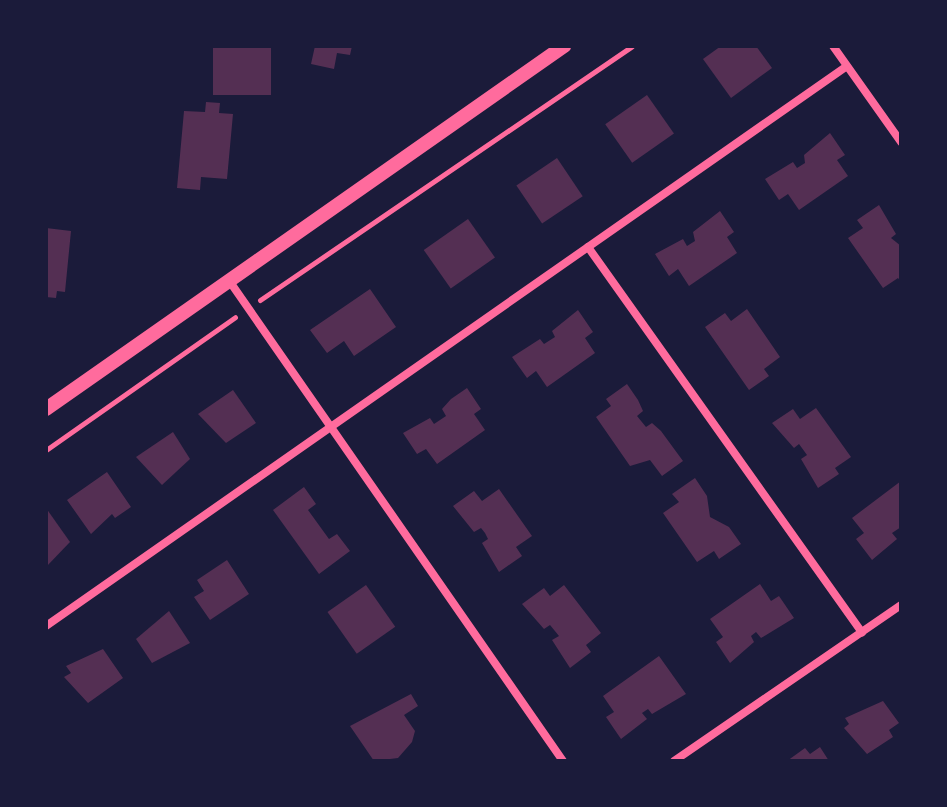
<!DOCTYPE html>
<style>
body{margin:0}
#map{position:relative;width:947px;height:807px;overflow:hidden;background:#1b1b3a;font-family:Figtree,sans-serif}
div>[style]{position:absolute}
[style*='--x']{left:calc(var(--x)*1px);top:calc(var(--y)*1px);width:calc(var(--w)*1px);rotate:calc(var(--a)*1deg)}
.building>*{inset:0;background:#542f53;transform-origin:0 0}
.path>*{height:5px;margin:-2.5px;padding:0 2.5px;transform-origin:2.5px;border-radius:2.5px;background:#ff6b9d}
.minor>*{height:8px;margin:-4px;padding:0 4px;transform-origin:4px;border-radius:4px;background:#ff6b9d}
.tertiary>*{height:14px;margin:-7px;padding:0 7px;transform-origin:7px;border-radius:7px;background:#ff6b9d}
span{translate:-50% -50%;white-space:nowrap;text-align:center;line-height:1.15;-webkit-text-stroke:8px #1b1b3a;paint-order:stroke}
.frame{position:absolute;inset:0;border:48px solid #1b1b3a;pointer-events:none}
</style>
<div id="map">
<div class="building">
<div style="left:213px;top:46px;width:58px;height:49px"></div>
<div style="clip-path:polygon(315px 46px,352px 46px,350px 55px,337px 53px,334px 69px,311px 64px)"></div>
<div style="clip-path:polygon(721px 46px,756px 46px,772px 68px,731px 98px,703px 59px)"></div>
<div style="left:647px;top:95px;width:47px;height:51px;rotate:55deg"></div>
<div style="clip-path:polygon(206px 102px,220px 103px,219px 113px,233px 114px,227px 179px,201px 177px,200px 190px,177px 188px,184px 111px,205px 112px)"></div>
<div style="clip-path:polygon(830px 133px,845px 155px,837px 160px,848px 176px,799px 210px,788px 194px,779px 200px,765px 179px,793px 162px,797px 168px,805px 163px,804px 155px)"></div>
<div style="left:557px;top:158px;width:46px;height:49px;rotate:56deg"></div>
<div style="clip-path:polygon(879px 205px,896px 234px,891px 238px,901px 246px,901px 282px,898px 278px,883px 288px,848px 238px,863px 228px,857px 220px)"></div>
<div style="clip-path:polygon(720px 211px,734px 232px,727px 237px,737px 253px,689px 286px,678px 269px,669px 276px,655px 254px,683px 239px,687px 246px,695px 241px,693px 232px)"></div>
<div style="left:468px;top:219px;width:47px;height:54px;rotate:55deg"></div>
<div style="clip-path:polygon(46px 228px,71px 231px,65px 292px,57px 291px,56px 298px,46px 297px)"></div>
<div style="clip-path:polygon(370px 289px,396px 327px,354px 356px,344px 341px,327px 353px,310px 330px)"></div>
<div style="clip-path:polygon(747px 309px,780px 357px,764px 369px,769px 376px,749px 390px,705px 327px,725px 313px,731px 321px)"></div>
<div style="clip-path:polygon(578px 310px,593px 332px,585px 338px,595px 353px,547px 387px,536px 371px,527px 378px,512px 357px,540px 339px,544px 344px,555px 337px,552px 331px)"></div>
<div style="clip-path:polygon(627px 384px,638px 400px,643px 411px,637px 416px,646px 427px,652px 423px,661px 431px,683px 461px,662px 476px,650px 460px,630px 466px,596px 417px,611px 406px,606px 399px)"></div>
<div style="clip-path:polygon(467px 388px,481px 409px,474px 414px,485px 430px,437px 464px,426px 449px,417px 454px,403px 433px,430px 418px,434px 424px,446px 416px,442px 409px,451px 399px)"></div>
<div style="clip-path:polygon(233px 390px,256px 423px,226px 443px,198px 414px)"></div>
<div style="clip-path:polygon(816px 408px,851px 457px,835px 468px,839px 474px,818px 488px,801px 459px,807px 455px,799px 444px,794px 448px,772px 423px,793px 409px,800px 419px)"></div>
<div style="clip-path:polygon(173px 432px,190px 459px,162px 485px,136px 457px)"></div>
<div style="clip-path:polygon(107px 472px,131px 507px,115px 518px,112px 514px,91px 534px,67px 500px)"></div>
<div style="clip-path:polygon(695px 478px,707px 496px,710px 517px,729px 527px,741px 544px,719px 559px,714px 551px,697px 562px,663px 513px,679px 502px,672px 494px)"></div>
<div style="clip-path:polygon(901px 481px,901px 527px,892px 533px,897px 539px,872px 560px,856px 539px,864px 533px,852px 518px)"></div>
<div style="clip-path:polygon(304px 487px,316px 504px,308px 510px,329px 539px,337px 534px,350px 551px,319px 574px,273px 510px)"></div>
<div style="clip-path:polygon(499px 489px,532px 536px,516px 547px,522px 556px,499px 572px,482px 543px,488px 539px,485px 533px,481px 528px,474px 532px,453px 506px,474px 491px,482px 501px)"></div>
<div style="clip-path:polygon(46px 508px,70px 542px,46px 567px)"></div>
<div style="clip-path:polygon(227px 560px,249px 594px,210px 620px,194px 597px,204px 591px,197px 580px)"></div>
<div style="clip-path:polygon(760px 584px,771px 601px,779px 596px,794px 618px,761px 638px,756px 632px,751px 636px,754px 642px,730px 663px,716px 642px,723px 637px,710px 619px)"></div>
<div style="left:366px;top:585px;width:51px;height:47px;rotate:55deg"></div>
<div style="clip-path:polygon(564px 585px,601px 633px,586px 645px,591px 652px,570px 668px,552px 640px,559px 636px,550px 625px,544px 629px,522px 604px,544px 588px,550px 596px)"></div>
<div style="clip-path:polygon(169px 611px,190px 643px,152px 663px,136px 639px)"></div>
<div style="clip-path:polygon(103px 649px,123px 678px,88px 703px,64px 677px,71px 673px,66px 666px)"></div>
<div style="clip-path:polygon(659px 656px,686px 694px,652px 714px,648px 709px,642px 713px,647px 719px,621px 739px,606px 717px,614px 712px,603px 696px)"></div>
<div style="clip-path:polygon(411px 694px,418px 706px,404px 715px,415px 731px,412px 742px,398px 758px,374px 761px,350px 726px)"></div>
<div style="clip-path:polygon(883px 701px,899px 723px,889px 730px,893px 737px,867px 754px,844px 728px,849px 724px,845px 718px)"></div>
<div style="clip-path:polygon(820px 747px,829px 761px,787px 761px,805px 748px,810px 754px)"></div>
</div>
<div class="path">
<div style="--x:260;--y:300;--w:450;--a:-34.3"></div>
<div style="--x:46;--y:450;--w:231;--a:-35.1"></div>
</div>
<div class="minor">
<div style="--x:833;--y:46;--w:118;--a:54.7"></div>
<div style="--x:588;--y:247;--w:473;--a:54.6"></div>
<div style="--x:228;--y:279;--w:587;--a:55.2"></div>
<div style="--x:46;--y:626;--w:977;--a:-34.96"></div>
<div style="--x:674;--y:761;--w:275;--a:-34.5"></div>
</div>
<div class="tertiary">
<div style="--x:46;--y:409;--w:633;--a:-35.02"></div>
</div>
<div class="frame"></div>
</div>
